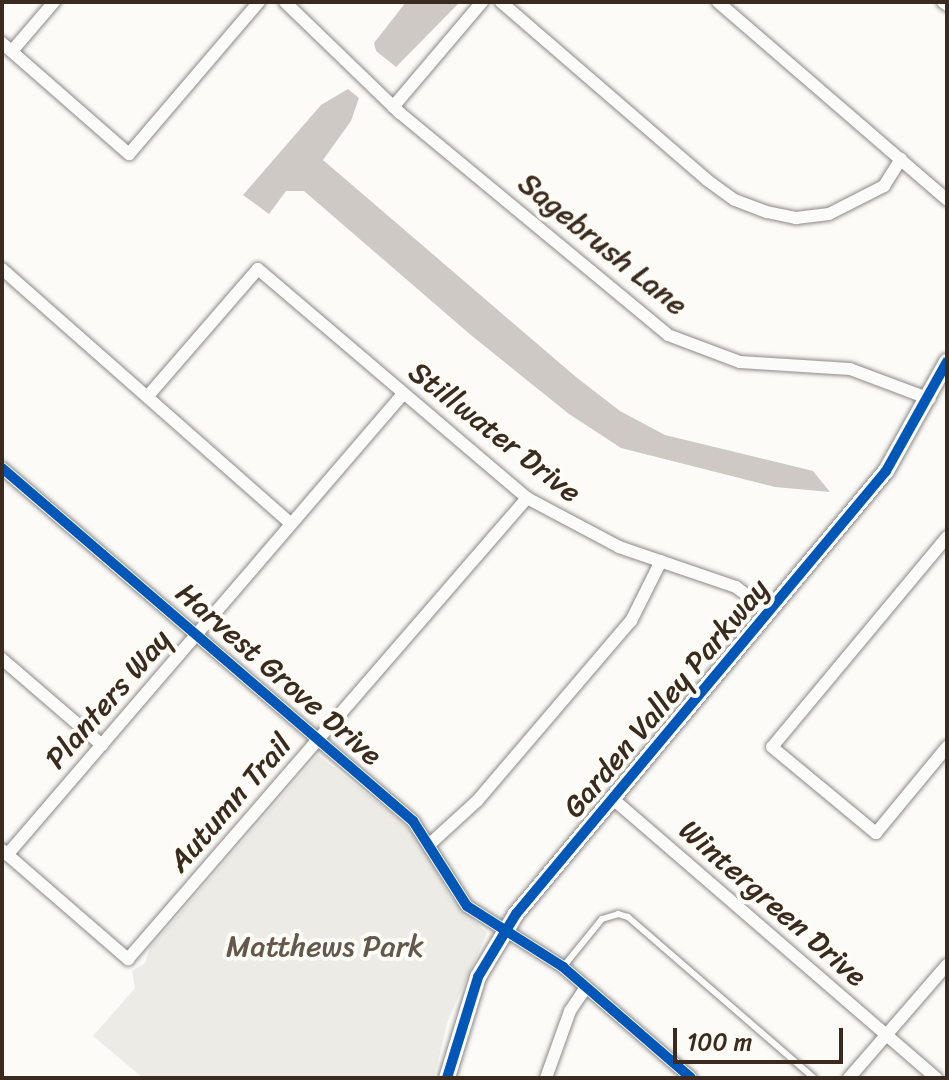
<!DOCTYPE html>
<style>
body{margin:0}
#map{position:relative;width:949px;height:1080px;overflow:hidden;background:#fcfbf8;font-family:Sriracha,sans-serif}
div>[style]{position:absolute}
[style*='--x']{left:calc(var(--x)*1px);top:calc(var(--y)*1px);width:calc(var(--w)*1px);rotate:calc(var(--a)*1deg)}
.green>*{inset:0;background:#edebe6}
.water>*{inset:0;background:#cec9c4}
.roads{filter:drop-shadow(0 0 2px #8d8985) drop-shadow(0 0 2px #8d8985)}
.service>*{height:6px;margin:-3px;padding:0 3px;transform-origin:3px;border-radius:3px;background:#fbfbf9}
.minor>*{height:12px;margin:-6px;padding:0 6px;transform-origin:6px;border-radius:6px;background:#fbfbf9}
.tertiary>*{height:16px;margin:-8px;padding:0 8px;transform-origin:8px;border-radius:8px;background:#fbfbf9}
.cycleway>*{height:10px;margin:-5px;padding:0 5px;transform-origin:5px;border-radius:5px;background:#0057b8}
span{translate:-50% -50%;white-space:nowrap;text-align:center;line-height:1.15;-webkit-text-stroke:8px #fdfcf7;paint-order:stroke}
.street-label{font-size:30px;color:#3b2a1e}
.park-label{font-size:30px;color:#64574c}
.frame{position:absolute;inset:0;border:4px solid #3b2a1e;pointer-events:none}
.scale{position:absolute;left:673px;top:1028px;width:170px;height:36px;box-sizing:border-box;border:4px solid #3b2a1e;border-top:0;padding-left:10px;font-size:24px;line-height:28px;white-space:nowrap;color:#3b2a1e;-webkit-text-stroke:6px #fdfcf7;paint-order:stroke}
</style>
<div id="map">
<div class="green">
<div style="clip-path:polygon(318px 755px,401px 821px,422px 844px,451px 898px,487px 933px,448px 1020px,434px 1078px,143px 1078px,93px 1036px,135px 988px,132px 971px,145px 963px,150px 948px)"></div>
</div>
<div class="water">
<div style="clip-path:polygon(406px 2px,460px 2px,396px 67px,376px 51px,374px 43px)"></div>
<div style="clip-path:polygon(348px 89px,359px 98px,351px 121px,323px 160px,576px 377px,620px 411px,665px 435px,813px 471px,830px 492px,775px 487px,621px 448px,569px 414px,472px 336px,304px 191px,286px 191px,269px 214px,243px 195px,321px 105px)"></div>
</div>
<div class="roads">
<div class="service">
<div style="--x:563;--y:967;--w:62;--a:-50.9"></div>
<div style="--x:602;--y:919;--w:17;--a:-17"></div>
<div style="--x:618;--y:914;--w:10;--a:17"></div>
<div style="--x:628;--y:917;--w:246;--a:40.9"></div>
</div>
<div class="minor">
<div style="--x:285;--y:2;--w:160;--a:44"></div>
<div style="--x:400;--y:113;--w:348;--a:39.6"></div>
<div style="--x:668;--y:335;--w:77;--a:20.6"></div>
<div style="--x:740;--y:362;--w:110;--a:3.6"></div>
<div style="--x:850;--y:369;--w:85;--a:20.6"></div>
<div style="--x:501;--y:2;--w:272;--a:40.8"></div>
<div style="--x:707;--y:180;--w:34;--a:36"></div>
<div style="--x:735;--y:200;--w:34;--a:21"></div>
<div style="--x:767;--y:212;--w:30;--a:12"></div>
<div style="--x:796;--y:218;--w:33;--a:-7"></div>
<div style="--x:829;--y:214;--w:62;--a:-27"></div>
<div style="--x:884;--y:186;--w:32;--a:-58"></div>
<div style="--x:718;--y:2;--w:303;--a:40.8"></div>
<div style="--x:943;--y:2;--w:5;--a:37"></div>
<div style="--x:2;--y:43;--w:169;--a:41.2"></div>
<div style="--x:129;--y:154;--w:200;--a:-49.5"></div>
<div style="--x:12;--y:51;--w:65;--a:-49.4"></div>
<div style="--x:393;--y:107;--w:138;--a:-49.7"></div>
<div style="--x:2;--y:269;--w:385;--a:41.4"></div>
<div style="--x:147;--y:397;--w:169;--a:-49.1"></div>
<div style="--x:258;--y:269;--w:353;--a:40.4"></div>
<div style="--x:527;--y:498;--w:104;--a:28"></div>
<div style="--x:619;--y:547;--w:124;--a:18.9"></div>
<div style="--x:736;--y:587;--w:41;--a:37.1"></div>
<div style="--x:2;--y:468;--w:542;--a:40.66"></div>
<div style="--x:413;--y:821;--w:101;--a:57.6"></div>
<div style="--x:467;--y:906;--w:114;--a:32.4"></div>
<div style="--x:563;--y:967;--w:169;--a:40.9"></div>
<div style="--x:947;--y:537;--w:273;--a:129.8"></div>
<div style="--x:772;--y:747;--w:135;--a:39.6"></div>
<div style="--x:876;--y:833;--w:112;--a:-50.5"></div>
<div style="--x:2;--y:659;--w:132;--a:40.7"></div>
<div style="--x:613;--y:799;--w:427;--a:40.8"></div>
<div style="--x:431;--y:843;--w:62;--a:-42.4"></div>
<div style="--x:477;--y:801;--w:237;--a:-49.5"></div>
<div style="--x:631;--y:621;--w:67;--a:-63.4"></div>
<div style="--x:2;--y:850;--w:167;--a:40.9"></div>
<div style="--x:128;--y:959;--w:610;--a:-49.12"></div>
<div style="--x:7;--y:855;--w:608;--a:-49.34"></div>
<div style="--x:546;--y:1078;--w:71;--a:-70.3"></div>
<div style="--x:570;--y:1011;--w:29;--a:-56"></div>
<div style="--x:849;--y:1078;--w:150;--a:-49.1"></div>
</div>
<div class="tertiary">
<div style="--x:447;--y:1078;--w:106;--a:-72.9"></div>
<div style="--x:478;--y:977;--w:74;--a:-58.9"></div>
<div style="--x:516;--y:914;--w:577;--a:-50.13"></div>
<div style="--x:886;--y:471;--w:125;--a:-60.8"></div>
</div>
</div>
<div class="cycleway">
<div style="--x:2;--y:468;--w:542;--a:40.66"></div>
<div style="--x:413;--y:821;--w:101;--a:57.6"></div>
<div style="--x:467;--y:906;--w:114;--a:32.4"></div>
<div style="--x:563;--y:967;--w:169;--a:40.9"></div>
<div style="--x:447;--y:1078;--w:106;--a:-72.9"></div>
<div style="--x:478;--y:977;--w:74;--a:-58.9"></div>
<div style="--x:516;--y:914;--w:577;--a:-50.13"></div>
<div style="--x:886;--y:471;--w:125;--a:-60.8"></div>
</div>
<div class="street-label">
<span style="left:603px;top:244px;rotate:39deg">Sagebrush Lane</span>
<span style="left:495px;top:432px;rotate:38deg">Stillwater Drive</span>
<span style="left:279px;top:674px;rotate:41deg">Harvest Grove Drive</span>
<span style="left:666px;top:698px;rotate:-50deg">Garden Valley Parkway</span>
<span style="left:108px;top:699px;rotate:-49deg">Planters Way</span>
<span style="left:230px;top:803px;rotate:-49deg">Autumn Trail</span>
<span style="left:773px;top:903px;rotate:41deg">Wintergreen Drive</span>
</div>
<div class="park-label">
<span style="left:325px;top:946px">Matthews Park</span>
</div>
<div class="frame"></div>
<div class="scale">100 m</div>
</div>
